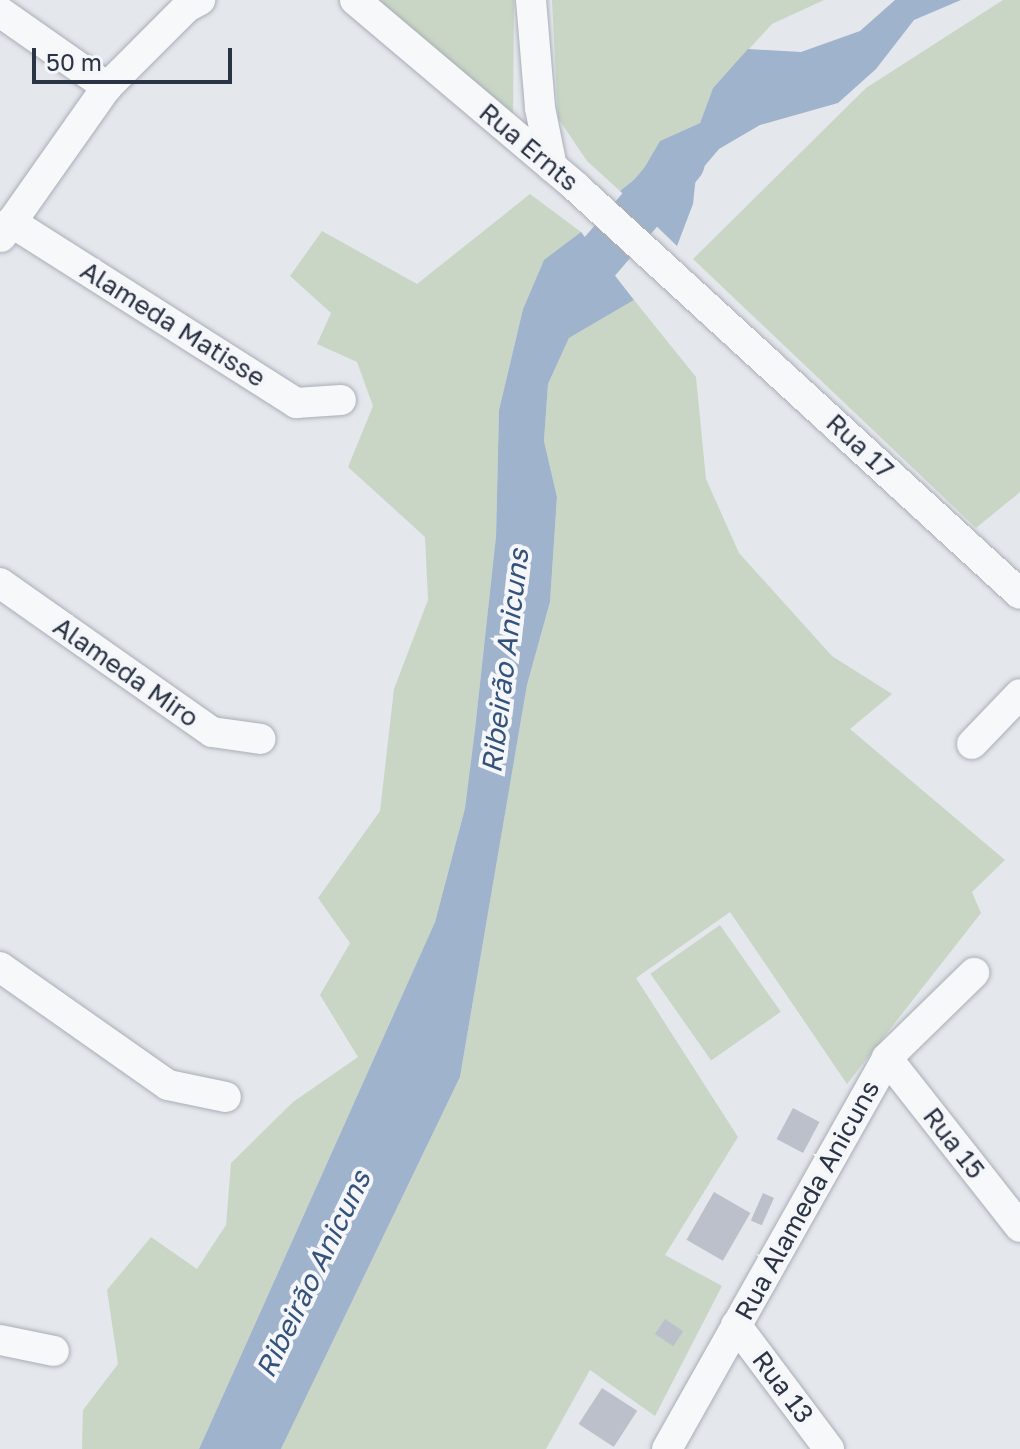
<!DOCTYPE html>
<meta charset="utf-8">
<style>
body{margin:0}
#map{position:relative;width:1020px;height:1449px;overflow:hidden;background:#e4e7ec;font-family:"Golos Text",sans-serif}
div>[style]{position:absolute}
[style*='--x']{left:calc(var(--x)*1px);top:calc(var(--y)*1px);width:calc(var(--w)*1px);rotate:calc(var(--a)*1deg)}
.green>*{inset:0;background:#c9d6c5;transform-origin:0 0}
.water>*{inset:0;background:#9fb4cc}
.river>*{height:48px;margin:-24px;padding:0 24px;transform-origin:24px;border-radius:24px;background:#9fb4cc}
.building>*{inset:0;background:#bbc0ca;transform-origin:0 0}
.roads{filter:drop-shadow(0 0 2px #a9aeb7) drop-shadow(0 0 2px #a9aeb7)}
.minor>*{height:30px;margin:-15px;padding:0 15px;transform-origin:15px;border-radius:15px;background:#f7f8fa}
span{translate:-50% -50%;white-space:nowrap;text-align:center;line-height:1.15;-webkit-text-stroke:8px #f4f6f9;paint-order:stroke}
.street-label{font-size:26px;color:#2b3445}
.water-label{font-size:28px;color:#34527a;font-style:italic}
.scale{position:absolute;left:32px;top:48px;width:200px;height:36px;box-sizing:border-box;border:4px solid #2b3445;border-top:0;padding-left:10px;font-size:24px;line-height:28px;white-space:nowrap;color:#2b3445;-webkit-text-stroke:6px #f4f6f9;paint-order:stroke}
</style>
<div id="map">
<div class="green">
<div style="clip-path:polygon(367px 0,514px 0,513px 115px)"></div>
<div style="clip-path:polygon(552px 0,824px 0,772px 24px,713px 88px,700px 123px,660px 141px,640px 175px,620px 191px,587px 161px,558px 118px)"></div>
<div style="clip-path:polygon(1003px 0,1020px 0,1020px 492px,976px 528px,693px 259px,866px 88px)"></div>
<div style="clip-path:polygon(530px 194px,581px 232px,544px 261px,523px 309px,499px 410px,496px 536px,475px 729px,465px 808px,435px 922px,199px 1449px,82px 1449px,83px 1410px,118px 1364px,107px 1290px,151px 1237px,197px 1269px,226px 1225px,231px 1163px,293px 1102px,358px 1057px,320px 995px,350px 943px,318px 898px,380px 811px,394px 689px,428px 600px,425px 537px,348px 467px,373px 406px,357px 362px,317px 344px,331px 313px,290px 276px,322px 231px,417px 284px)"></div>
<div style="clip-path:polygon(634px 300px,696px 377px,706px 479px,739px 553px,832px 656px,892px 694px,850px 729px,1005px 860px,972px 892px,981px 913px,847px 1084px,730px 912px,636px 978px,738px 1137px,665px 1255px,722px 1286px,655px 1416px,590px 1370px,546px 1449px,281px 1449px,460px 1077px,527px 685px,550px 602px,557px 497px,544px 441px,548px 384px,569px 338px)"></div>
<div style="left:720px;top:925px;width:106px;height:85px;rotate:55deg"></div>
</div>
<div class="water">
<div style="clip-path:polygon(895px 0,961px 0,914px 20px,876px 69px,838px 103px,760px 125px,719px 149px,696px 176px,693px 204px,677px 246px,620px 191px,640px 175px,660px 141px,700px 123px,713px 88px,748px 49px,801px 52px,860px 31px)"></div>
<div style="clip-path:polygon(581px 232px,634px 300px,569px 338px,548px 384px,544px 441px,557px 497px,550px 602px,527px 685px,460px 1077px,281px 1449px,199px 1449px,435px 922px,465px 808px,475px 729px,496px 536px,499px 410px,523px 309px,544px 260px)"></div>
</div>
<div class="river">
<div style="--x:565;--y:311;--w:48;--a:-60.3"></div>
<div style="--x:589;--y:269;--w:141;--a:-49.3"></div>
</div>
<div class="building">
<div style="left:793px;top:1108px;width:30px;height:35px;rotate:28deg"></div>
<div style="left:714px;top:1192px;width:42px;height:55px;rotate:30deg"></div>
<div style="left:763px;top:1193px;width:12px;height:30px;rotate:24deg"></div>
<div style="left:665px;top:1319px;width:22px;height:18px;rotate:34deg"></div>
<div style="left:602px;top:1388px;width:42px;height:43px;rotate:33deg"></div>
</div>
<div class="roads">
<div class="minor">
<div style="--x:355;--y:0;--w:289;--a:40.2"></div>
<div style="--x:576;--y:187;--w:602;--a:42.51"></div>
<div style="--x:531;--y:0;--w:108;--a:85.2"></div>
<div style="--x:540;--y:108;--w:60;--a:78.5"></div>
<div style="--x:0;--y:12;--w:131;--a:35"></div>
<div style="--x:11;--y:222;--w:338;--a:32.4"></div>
<div style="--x:296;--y:403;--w:45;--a:-3.8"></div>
<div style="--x:1;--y:237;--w:184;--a:-54.8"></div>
<div style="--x:107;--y:87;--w:113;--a:-45"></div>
<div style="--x:187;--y:7;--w:15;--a:-28"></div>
<div style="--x:0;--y:583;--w:259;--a:35.1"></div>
<div style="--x:212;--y:732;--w:49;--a:8.1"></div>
<div style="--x:972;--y:744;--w:69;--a:-46.2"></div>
<div style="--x:0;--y:967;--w:205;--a:35.1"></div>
<div style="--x:168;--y:1085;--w:59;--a:11.7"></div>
<div style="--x:887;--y:1058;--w:215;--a:51.8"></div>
<div style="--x:736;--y:1325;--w:155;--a:53.1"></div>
<div style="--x:0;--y:1340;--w:55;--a:11.5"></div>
<div style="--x:667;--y:1449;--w:449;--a:-60.6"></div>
<div style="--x:887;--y:1058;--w:122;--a:-44.3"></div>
</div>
</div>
<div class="street-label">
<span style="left:529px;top:147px;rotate:40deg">Rua Ernts</span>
<span style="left:173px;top:324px;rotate:32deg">Alameda Matisse</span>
<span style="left:860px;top:446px;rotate:43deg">Rua 17</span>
<span style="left:126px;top:672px;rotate:35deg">Alameda Miro</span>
<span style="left:954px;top:1143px;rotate:52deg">Rua 15</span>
<span style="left:807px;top:1200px;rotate:-61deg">Rua Alameda Anicuns</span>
<span style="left:783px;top:1387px;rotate:53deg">Rua 13</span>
</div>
<div class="water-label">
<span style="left:505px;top:661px;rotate:-83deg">Ribeirão Anicuns</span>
<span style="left:313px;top:1274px;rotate:-64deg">Ribeirão Anicuns</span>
</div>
<div class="scale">50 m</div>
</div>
